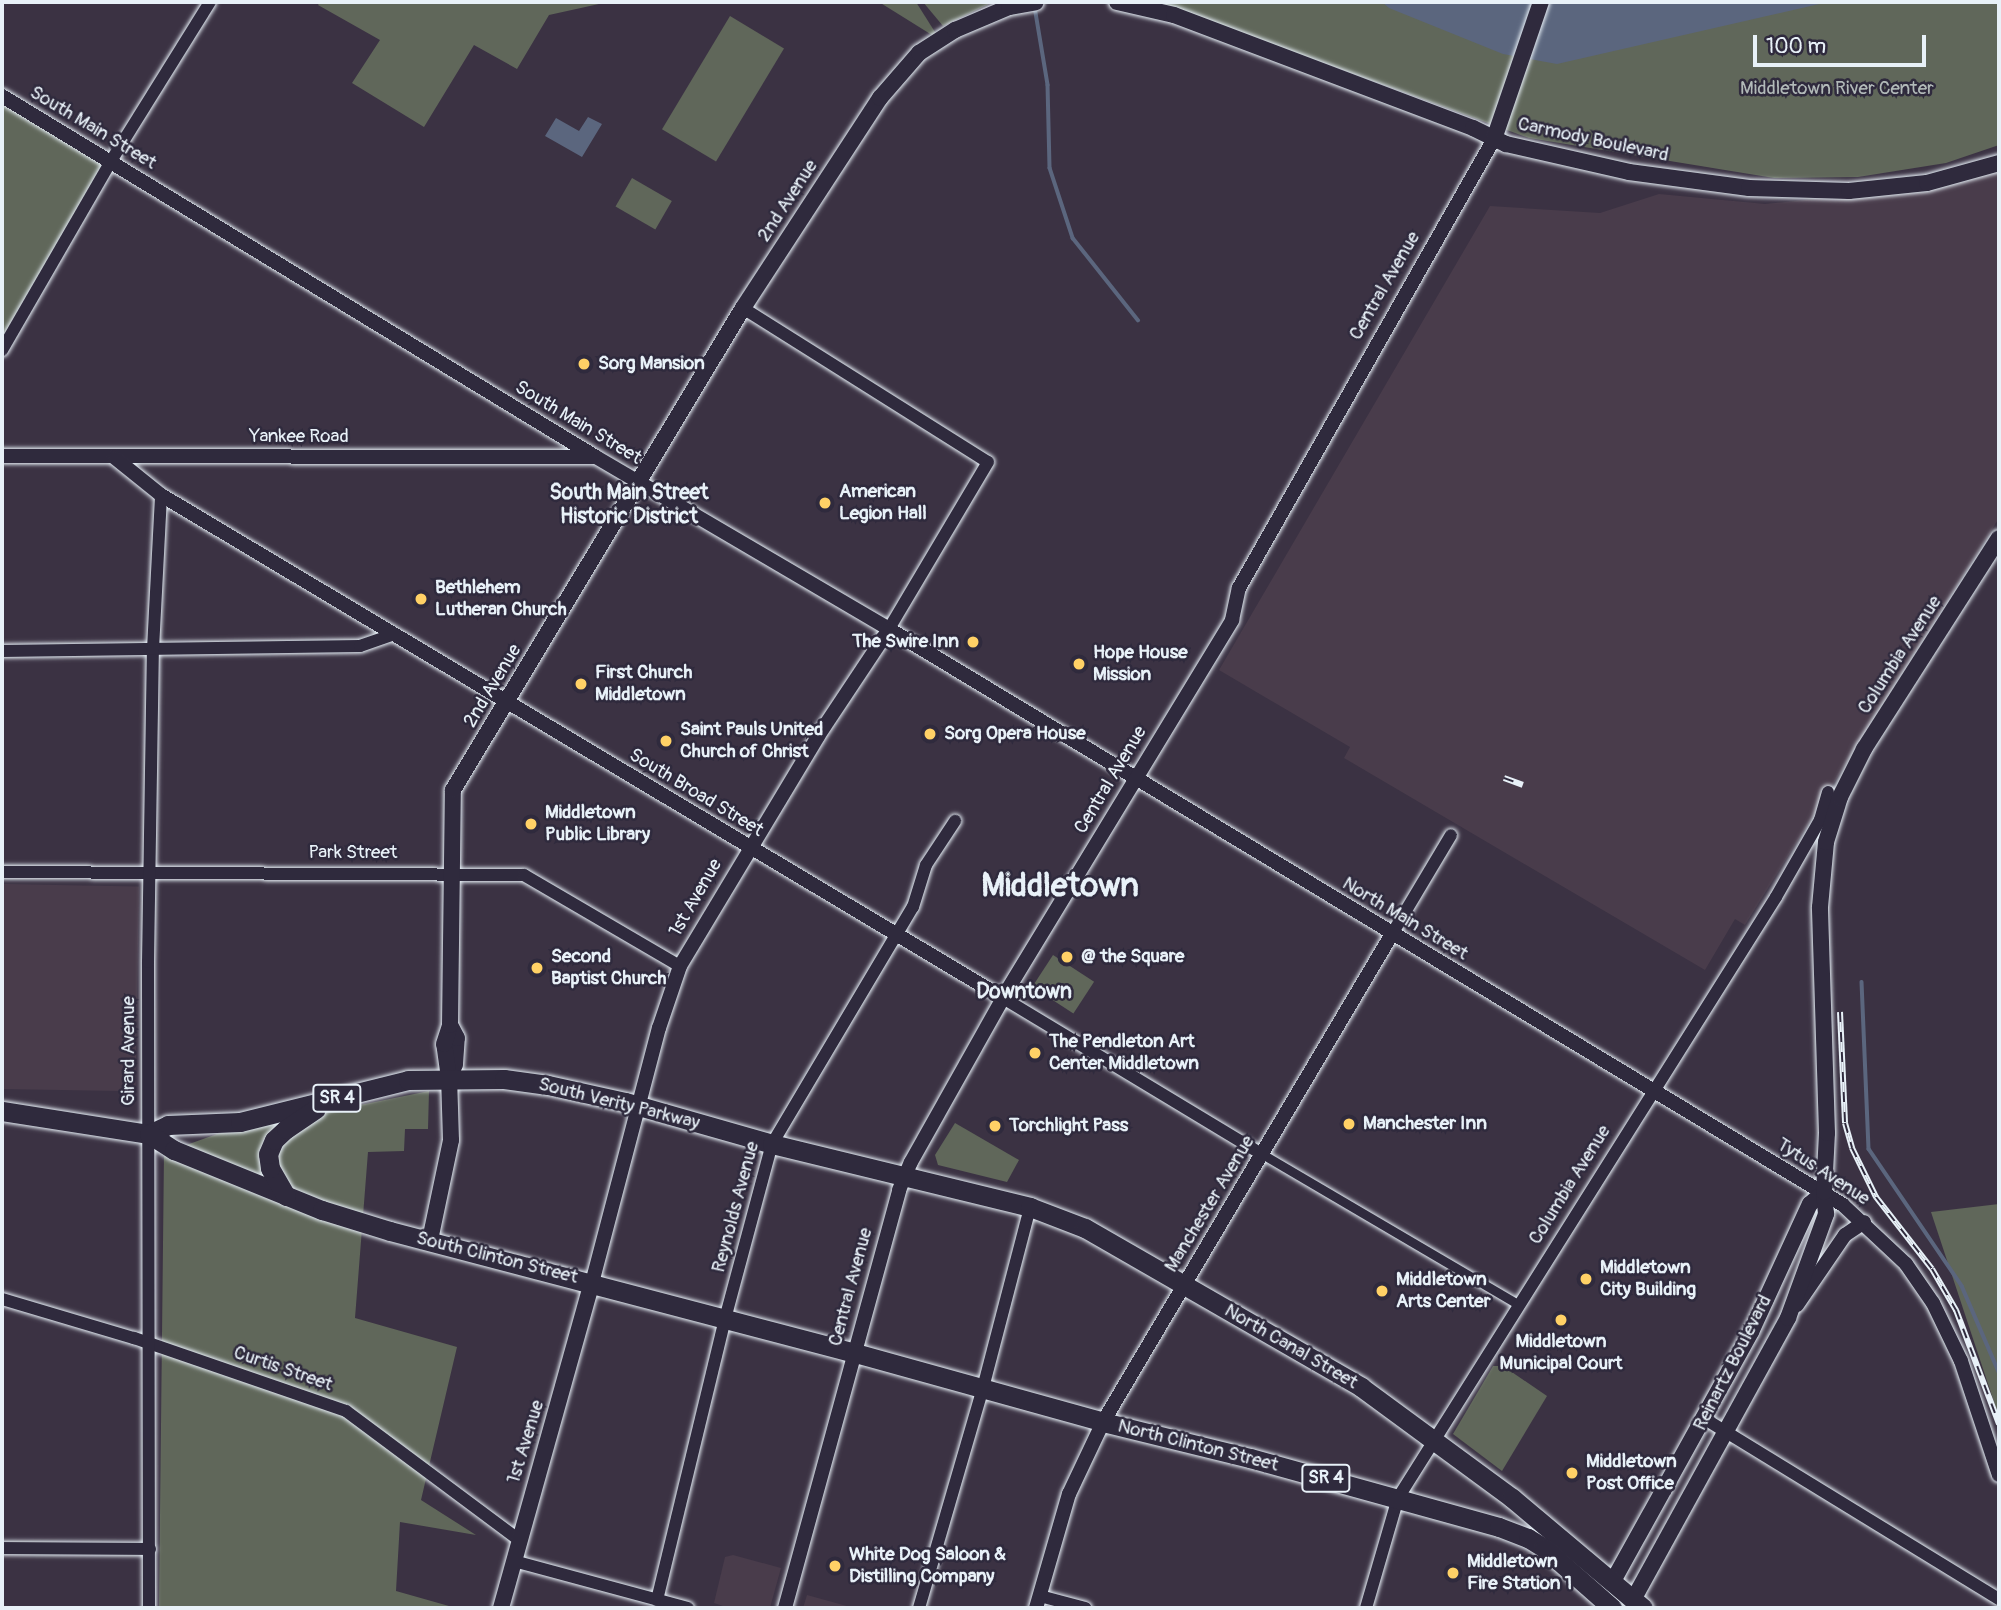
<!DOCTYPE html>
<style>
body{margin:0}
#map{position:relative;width:2001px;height:1610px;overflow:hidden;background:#3b3243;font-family:Pangolin,sans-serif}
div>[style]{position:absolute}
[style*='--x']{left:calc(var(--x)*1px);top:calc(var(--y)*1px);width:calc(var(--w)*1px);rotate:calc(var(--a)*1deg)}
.built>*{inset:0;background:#493c4b;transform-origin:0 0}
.green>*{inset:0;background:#60675a;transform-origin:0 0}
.water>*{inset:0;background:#5b667e}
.stream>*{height:3.5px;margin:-1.75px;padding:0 1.75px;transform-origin:1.75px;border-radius:1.75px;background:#5b667e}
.roads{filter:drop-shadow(0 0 2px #e8f1f8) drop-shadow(0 0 2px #e8f1f8)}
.pedestrian>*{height:9px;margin:-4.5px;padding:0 4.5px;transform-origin:4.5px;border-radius:4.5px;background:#2f2a3d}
.minor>*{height:12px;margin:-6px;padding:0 6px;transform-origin:6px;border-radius:6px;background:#2f2a3d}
.tertiary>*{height:14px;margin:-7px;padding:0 7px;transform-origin:7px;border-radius:7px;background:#2f2a3d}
.secondary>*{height:16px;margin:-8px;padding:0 8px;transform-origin:8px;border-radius:8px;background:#2f2a3d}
.primary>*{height:19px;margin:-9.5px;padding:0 9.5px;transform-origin:9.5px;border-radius:9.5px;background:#2f2a3d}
.rail>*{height:6px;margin-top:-3px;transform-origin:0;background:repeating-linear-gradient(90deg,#2f2a3d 0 10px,#e8f1f8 0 20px);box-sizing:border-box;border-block:2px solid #e8f1f8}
.dots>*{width:19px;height:19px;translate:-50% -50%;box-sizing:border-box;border:4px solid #2f2a3d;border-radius:50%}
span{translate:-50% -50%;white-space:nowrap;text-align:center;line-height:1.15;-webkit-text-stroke:5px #2f2a3d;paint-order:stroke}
.shield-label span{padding:2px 5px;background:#2f2a3d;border:2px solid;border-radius:5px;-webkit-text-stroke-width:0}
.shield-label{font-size:18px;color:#e8f1f8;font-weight:700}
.park-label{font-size:19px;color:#b2bab9}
.street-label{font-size:19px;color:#e8f1f8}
.poi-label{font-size:19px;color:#e8f1f8;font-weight:700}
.left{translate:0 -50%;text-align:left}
.right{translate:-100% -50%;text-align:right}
.neighbourhood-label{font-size:21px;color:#e8f1f8;font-weight:700}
.town-label{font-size:33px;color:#e8f1f8;font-weight:700}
.frame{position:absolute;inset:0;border:4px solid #e8f1f8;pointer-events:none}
.scale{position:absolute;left:1753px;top:35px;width:173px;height:32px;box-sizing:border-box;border:4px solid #e8f1f8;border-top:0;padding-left:9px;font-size:21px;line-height:24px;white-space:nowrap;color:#e8f1f8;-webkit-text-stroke:5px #2f2a3d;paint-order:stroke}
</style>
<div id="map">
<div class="built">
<div style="clip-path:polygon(1999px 167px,1999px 518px,1745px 925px,1735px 919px,1705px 970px,1344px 758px,1350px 747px,1219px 670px,1490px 206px,1600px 213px,1659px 194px,1765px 204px,1883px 192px)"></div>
<div style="left:2px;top:884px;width:137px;height:205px;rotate:1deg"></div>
<div style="clip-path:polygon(733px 1555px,781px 1568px,770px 1608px,729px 1608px,714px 1603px,725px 1557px)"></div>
<div style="clip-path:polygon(807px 1595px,854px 1608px,803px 1608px)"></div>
</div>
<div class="green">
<div style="clip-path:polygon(320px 2px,608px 2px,549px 15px,517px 69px,474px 45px,424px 127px,352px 83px,380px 40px,318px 5px)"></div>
<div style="clip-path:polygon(879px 2px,916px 2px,940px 40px)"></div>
<div style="clip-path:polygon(923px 2px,993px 2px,943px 26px)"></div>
<div style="clip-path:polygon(1157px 2px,1999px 2px,1999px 145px,1946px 163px,1858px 177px,1774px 178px,1529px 138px)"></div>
<div style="left:730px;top:16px;width:63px;height:132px;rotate:31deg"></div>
<div style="clip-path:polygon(2px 96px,111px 161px,2px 350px)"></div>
<div style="left:632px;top:178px;width:46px;height:33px;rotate:30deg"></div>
<div style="left:1053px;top:955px;width:49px;height:38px;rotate:33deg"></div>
<div style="clip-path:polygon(429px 1091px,428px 1129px,405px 1129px,404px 1151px,368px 1152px,355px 1318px,457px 1347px,421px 1500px,476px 1535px,400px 1522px,396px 1591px,456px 1608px,159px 1608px,164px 1153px,217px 1134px)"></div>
<div style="clip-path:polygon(955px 1123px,1019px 1160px,1007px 1182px,938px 1165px,935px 1155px)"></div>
<div style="clip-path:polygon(1999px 1204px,1999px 1417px,1931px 1212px)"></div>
<div style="clip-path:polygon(1493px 1366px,1503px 1366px,1547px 1396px,1502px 1471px,1453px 1434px)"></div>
</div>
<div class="water">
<div style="clip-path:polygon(1382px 2px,1828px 2px,1557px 64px,1503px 54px,1389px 8px)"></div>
<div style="clip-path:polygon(588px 117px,602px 124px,582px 157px,545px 136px,556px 118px,579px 131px)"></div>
</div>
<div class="stream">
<div style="--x:1035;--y:7;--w:79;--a:80.5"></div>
<div style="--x:1048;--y:85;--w:83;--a:88.6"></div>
<div style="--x:1050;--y:168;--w:74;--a:71.8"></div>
<div style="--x:1073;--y:238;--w:105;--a:51.6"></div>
<div style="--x:1862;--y:982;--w:167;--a:87.6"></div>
<div style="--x:1869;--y:1149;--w:166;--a:55.8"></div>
<div style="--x:1962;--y:1286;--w:94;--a:66.7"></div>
</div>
<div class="roads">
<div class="pedestrian">
<div style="--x:1262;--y:1154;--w:298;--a:30.4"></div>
</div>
<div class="minor">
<div style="--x:743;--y:308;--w:289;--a:32.2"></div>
<div style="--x:988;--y:462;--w:194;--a:120.7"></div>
<div style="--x:2;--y:350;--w:218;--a:-60"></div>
<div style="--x:111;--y:161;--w:187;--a:-58.1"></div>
<div style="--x:2;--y:651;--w:358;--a:-0.8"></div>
<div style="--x:360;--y:646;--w:34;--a:-19"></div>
<div style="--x:2;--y:872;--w:522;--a:0.33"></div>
<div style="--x:524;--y:875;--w:181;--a:30.3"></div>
<div style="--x:1392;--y:934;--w:115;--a:-59.2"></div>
<div style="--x:1003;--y:998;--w:302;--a:31.1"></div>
<div style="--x:2;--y:1299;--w:138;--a:16.5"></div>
<div style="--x:134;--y:1338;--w:224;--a:19"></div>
<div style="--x:346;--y:1411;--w:216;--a:36.7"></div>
<div style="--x:1705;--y:1419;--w:345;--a:31.5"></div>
<div style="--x:2;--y:1548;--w:148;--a:0.4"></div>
<div style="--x:514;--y:1561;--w:180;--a:15.1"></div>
<div style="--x:1040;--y:1596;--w:47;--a:14.9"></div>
<div style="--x:657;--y:1600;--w:289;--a:-76.4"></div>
<div style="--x:725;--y:1319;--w:181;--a:-75"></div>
<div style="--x:772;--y:1144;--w:276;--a:-59.3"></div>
<div style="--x:913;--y:907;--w:44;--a:-72.8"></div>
<div style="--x:926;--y:865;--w:53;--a:-56.6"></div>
<div style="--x:149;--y:1608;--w:646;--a:-90.09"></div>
<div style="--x:148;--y:962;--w:313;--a:-89.1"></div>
<div style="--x:153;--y:649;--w:154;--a:-87"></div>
<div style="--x:919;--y:1608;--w:229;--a:-73.8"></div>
<div style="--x:983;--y:1388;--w:187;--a:-75.4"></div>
<div style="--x:1366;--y:1608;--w:115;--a:-73.8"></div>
<div style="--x:1398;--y:1498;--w:710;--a:-57.83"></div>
<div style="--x:1776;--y:897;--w:89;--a:-60.3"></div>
<div style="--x:1820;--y:820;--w:29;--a:-74"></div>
</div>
<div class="tertiary">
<div style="--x:2;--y:96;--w:695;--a:31.29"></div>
<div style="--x:596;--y:457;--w:340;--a:30.4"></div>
<div style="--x:889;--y:629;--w:1114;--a:31.12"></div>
<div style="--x:1843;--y:1205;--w:86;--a:43.1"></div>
<div style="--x:1906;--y:1264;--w:47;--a:55.3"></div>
<div style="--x:1933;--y:1303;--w:64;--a:64.2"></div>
<div style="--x:1961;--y:1361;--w:120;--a:71.6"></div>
<div style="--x:2;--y:456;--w:592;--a:0.1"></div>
<div style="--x:115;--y:458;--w:59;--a:38.8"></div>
<div style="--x:161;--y:495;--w:981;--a:30.85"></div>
<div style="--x:592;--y:1283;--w:264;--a:-75.3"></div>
<div style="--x:659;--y:1028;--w:65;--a:-71.3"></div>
<div style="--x:680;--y:966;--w:268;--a:-59"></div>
<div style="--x:818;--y:736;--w:128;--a:-56.4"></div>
<div style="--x:1797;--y:1305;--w:85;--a:-55.6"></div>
<div style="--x:1845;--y:1235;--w:23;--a:-34"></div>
<div style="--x:785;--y:1608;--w:433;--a:-74.7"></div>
<div style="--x:899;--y:1190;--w:30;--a:-67"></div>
<div style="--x:911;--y:1162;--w:198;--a:-60.7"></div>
<div style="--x:1008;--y:989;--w:432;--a:-58.7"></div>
<div style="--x:1232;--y:620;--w:33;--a:-78"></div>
<div style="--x:1239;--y:588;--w:516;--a:-60.41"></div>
<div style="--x:1036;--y:1608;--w:119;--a:-73.9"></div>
<div style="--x:1069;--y:1494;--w:80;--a:-64.7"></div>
<div style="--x:1103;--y:1422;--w:567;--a:-59.37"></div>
</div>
<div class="secondary">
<div style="--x:1117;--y:2;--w:58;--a:12.8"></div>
<div style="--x:1174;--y:15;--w:320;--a:20.7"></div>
<div style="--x:1473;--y:128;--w:37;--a:26"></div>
<div style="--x:1506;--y:144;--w:126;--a:12.8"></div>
<div style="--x:1629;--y:172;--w:121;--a:7.6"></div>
<div style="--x:1749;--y:188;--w:100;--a:1.7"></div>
<div style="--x:1849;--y:191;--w:78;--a:-5.9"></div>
<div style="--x:1927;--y:183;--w:75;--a:-15.5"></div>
<div style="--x:1494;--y:139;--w:145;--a:-71.1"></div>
<div style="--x:450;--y:1076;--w:13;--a:-67"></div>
<div style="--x:455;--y:1064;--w:26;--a:-86"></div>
<div style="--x:457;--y:1038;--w:15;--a:-118"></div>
<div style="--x:430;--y:1240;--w:102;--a:-78.1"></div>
<div style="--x:451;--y:1140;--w:62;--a:-91.8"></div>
<div style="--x:449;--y:1078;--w:34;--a:-98"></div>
<div style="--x:444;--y:1044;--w:20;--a:-72"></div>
<div style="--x:450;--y:1025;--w:235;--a:-89.3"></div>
<div style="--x:453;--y:790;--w:563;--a:-58.97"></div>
<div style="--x:743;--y:308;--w:251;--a:-56.9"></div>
<div style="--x:880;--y:98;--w:60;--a:-49.1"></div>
<div style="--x:919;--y:53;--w:43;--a:-32.6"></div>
<div style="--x:955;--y:30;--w:59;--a:-23.1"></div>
<div style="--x:1009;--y:7;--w:27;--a:-10"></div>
<div style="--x:1613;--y:1581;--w:285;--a:-61"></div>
<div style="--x:1751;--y:1332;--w:141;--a:-65.3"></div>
<div style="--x:1810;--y:1204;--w:18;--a:-41"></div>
<div style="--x:1633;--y:1600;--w:322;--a:-61.2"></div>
<div style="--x:1788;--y:1318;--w:111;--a:-69.9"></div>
<div style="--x:1826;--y:1214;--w:22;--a:-95"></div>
<div style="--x:1824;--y:1192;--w:59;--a:-87.1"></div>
<div style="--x:1827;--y:1133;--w:226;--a:-91.8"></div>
<div style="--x:1820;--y:907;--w:65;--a:-84.7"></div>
<div style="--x:1826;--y:842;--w:47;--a:-72.7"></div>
<div style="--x:1840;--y:797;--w:54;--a:-63.4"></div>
<div style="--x:1864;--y:749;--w:250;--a:-57.4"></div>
<div style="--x:501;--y:1608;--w:337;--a:-74.4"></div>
</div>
<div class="primary">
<div style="--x:2;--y:1111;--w:149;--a:8.9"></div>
<div style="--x:149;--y:1134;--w:21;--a:-25"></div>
<div style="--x:168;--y:1125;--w:72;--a:-2.4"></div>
<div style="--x:240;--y:1122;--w:173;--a:-14"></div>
<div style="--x:408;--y:1080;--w:96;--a:-0.6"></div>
<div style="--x:504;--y:1079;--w:44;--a:7.8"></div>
<div style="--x:548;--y:1085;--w:79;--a:12.4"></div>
<div style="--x:625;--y:1102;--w:153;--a:15.9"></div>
<div style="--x:772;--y:1144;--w:266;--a:13.7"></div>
<div style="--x:1030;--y:1207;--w:59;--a:20.9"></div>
<div style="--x:1085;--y:1228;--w:319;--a:29.9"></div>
<div style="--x:1361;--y:1387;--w:187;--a:36.3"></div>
<div style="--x:1512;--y:1498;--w:171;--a:40"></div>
<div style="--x:149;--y:1134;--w:30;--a:33"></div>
<div style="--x:174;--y:1150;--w:160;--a:22.1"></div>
<div style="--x:322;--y:1210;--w:71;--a:17.2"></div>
<div style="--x:390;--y:1231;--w:481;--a:14.7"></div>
<div style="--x:855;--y:1353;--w:257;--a:15.5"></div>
<div style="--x:1103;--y:1422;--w:151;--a:13.8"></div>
<div style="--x:1250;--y:1458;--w:258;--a:15.5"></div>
<div style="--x:1499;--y:1527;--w:31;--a:21"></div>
<div style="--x:1528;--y:1538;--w:19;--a:32"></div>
<div style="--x:1544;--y:1548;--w:91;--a:41.4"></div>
<div style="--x:286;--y:1196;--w:32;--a:-120"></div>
<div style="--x:270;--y:1168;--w:14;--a:-98"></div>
<div style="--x:268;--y:1154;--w:15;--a:-67"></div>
<div style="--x:274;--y:1140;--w:16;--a:-43"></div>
<div style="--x:286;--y:1129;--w:36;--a:-34"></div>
</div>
</div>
<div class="rail">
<div style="--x:1504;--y:778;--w:20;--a:20"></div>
<div style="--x:1840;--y:1012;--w:111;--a:87.4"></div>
<div style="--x:1845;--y:1123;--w:26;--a:74"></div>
<div style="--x:1852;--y:1148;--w:55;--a:63.9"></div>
<div style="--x:1876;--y:1197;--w:91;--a:52.1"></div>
<div style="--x:1932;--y:1269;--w:48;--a:59.7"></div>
<div style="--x:1956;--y:1310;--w:122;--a:69.3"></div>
</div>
<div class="dots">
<div style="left:584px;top:364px;background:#ffd166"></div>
<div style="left:825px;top:503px;background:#ffd166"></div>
<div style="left:421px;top:599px;background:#ffd166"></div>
<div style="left:973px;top:642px;background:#ffd166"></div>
<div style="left:1079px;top:664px;background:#ffd166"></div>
<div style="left:581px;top:684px;background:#ffd166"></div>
<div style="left:930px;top:734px;background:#ffd166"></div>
<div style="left:666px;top:741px;background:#ffd166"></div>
<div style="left:531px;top:824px;background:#ffd166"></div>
<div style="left:1067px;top:957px;background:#ffd166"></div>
<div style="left:537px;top:968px;background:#ffd166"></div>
<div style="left:1035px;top:1053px;background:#ffd166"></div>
<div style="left:1349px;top:1124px;background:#ffd166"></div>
<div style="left:995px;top:1126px;background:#ffd166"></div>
<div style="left:1586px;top:1279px;background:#ffd166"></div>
<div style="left:1382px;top:1291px;background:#ffd166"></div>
<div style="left:1561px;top:1320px;background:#ffd166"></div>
<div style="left:1572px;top:1473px;background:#ffd166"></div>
<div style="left:835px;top:1566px;background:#ffd166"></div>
<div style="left:1453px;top:1573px;background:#ffd166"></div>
</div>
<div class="shield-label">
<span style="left:337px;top:1098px">SR 4</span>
<span style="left:1326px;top:1478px">SR 4</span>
</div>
<div class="park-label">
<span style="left:1837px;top:89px">Middletown River Center</span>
</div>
<div class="street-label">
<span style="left:93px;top:128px;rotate:31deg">South Main Street</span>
<span style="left:1593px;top:140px;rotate:12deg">Carmody Boulevard</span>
<span style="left:788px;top:201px;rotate:-57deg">2nd Avenue</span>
<span style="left:1385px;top:286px;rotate:-60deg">Central Avenue</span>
<span style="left:578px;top:423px;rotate:31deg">South Main Street</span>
<span style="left:299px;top:437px">Yankee Road</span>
<span style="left:1900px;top:655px;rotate:-57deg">Columbia Avenue</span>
<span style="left:493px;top:686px;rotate:-59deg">2nd Avenue</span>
<span style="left:1111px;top:780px;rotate:-59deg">Central Avenue</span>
<span style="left:696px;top:793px;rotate:31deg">South Broad Street</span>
<span style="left:353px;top:853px">Park Street</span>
<span style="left:696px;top:898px;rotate:-60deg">1st Avenue</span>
<span style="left:1405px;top:919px;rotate:31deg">North Main Street</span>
<span style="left:129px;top:1051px;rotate:-90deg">Girard Avenue</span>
<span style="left:619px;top:1104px;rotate:14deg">South Verity Parkway</span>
<span style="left:1823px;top:1172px;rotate:33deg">Tytus Avenue</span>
<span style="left:1570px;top:1185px;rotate:-58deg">Columbia Avenue</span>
<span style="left:1210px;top:1204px;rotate:-59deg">Manchester Avenue</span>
<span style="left:736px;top:1207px;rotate:-75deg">Reynolds Avenue</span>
<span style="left:497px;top:1258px;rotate:14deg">South Clinton Street</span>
<span style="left:851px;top:1287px;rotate:-75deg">Central Avenue</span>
<span style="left:1291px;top:1347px;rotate:30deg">North Canal Street</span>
<span style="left:1733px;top:1363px;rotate:-63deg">Reinartz Boulevard</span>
<span style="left:283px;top:1369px;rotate:19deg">Curtis Street</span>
<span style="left:526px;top:1442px;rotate:-73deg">1st Avenue</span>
<span style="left:1198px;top:1446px;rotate:14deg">North Clinton Street</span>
</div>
<div class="poi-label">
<span class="left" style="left:598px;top:364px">Sorg Mansion</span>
<span class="left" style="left:839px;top:503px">American<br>Legion Hall</span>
<span class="left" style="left:435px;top:599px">Bethlehem<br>Lutheran Church</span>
<span class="right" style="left:959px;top:642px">The Swire Inn</span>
<span class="left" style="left:1093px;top:664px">Hope House<br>Mission</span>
<span class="left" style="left:595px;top:684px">First Church<br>Middletown</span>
<span class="left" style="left:680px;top:741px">Saint Pauls United<br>Church of Christ</span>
<span class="left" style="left:944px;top:734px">Sorg Opera House</span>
<span class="left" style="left:545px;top:824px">Middletown<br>Public Library</span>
<span class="left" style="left:551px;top:968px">Second<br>Baptist Church</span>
<span class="left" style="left:1081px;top:957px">@ the Square</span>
<span class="left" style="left:1049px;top:1053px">The Pendleton Art<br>Center Middletown</span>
<span class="left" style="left:1363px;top:1124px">Manchester Inn</span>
<span class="left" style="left:1009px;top:1126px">Torchlight Pass</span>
<span class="left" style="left:1600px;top:1279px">Middletown<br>City Building</span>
<span class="left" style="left:1396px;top:1291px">Middletown<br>Arts Center</span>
<span style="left:1561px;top:1353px">Middletown<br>Municipal Court</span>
<span class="left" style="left:1586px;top:1473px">Middletown<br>Post Office</span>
<span class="left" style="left:849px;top:1566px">White Dog Saloon &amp;<br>Distilling Company</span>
<span class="left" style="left:1467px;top:1573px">Middletown<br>Fire Station 1</span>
</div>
<div class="neighbourhood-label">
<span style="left:629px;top:505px">South Main Street<br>Historic District</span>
<span style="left:1024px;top:992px">Downtown</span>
</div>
<div class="town-label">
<span style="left:1060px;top:886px">Middletown</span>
</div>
<div class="frame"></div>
<div class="scale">100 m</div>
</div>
